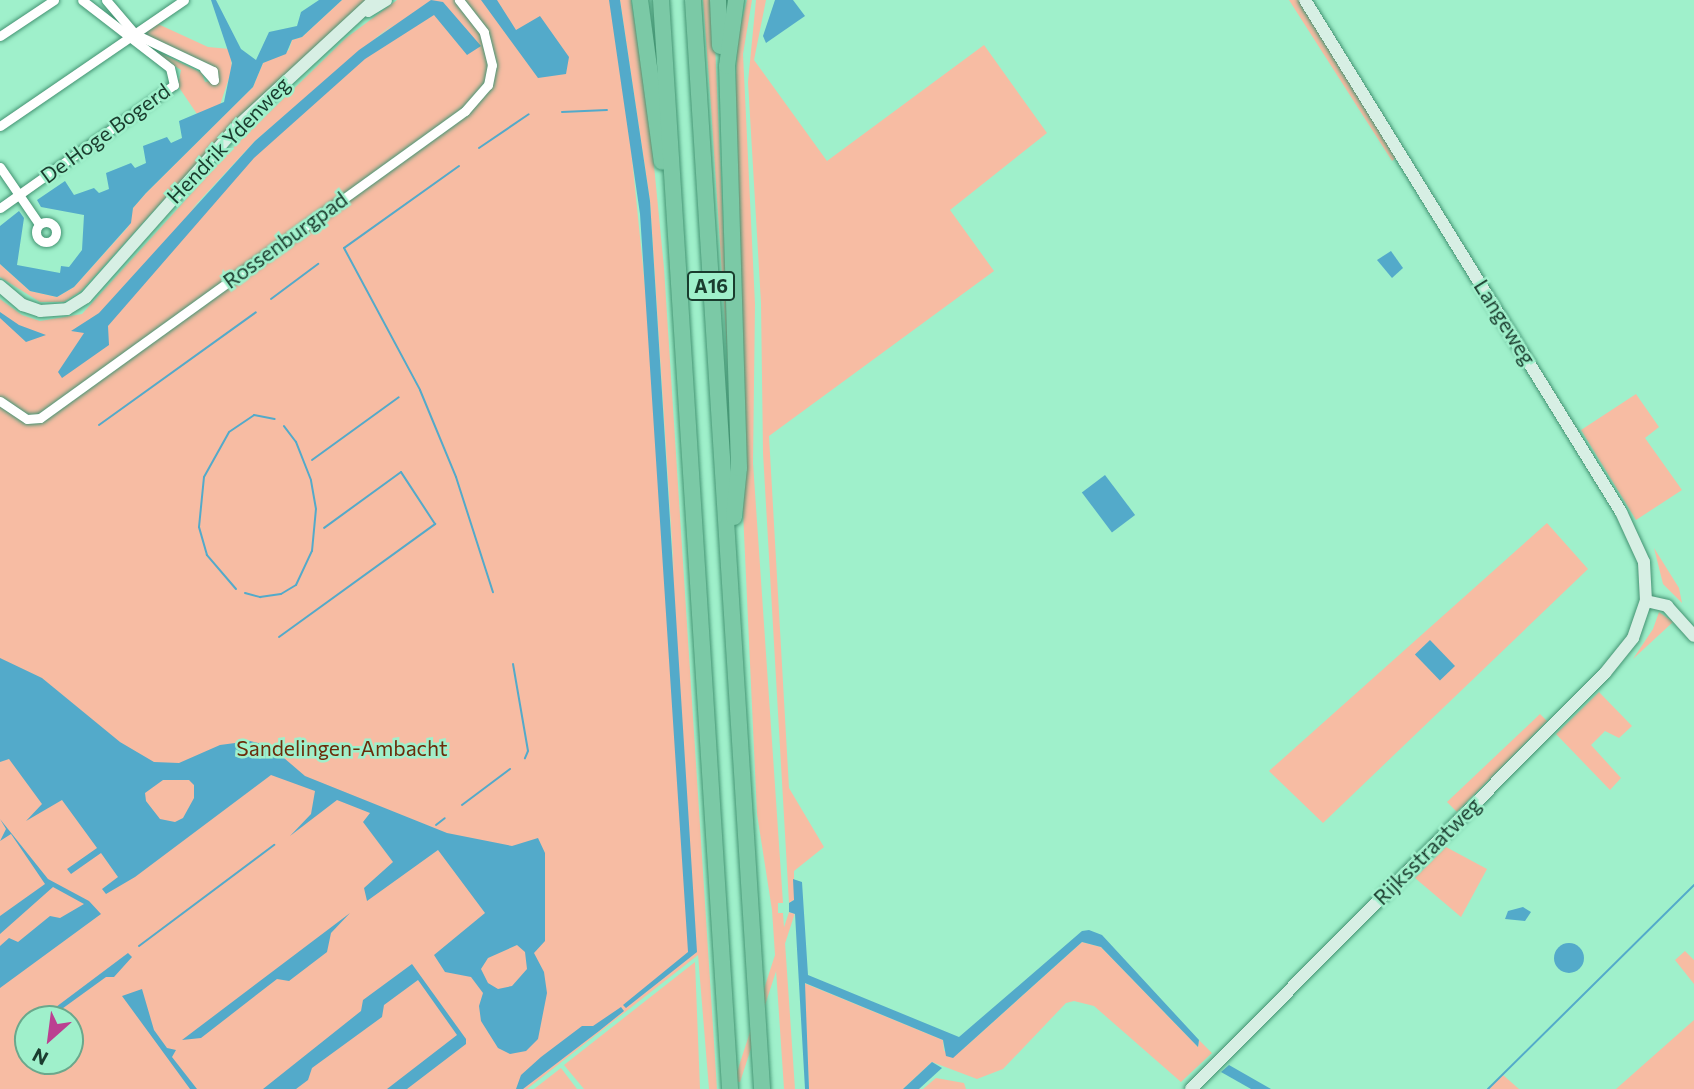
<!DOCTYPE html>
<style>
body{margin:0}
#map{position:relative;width:1694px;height:1089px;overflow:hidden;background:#9ff0cb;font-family:Commissioner,sans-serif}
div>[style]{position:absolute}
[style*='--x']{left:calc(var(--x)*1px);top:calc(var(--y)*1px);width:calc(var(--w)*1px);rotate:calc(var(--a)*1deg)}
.green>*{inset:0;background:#f7bca3;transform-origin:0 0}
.water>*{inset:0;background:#53aaca;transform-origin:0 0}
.round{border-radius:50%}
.stream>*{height:2px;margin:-1px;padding:0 1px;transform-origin:1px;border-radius:1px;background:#53aaca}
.roads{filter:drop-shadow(0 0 2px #439372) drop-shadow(0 0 2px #439372)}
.street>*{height:9px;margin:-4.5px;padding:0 4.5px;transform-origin:4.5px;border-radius:4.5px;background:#fff}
.street>.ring{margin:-4.5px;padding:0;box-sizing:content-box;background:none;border:9px solid #fff;border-radius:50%}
.secondary>*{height:12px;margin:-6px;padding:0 6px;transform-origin:6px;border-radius:6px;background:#d7efe4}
.highway>*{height:16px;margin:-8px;padding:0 8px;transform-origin:8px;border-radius:8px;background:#7bc9a6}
span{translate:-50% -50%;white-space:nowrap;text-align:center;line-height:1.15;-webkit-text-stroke:5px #9ff0cb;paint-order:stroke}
.shield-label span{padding:2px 5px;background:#9ff0cb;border:2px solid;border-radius:5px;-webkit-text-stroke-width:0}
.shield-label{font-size:19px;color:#1a3c2e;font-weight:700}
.street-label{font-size:21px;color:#1a3c2e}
.park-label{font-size:21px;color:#6b2c0a}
.north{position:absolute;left:14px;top:1005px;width:70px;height:70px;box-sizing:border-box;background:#9ff0cb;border:2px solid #6aa88c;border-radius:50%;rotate:208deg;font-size:19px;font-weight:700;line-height:28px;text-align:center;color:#1a3c2e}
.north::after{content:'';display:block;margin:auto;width:24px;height:32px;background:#bb4091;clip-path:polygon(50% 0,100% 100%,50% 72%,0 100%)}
</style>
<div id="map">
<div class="green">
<div style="clip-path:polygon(342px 0,366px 0,219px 139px,81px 291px,64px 302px,40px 302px,0 277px,0 264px,30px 291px,57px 297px,74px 287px,128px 227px,133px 208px,146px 193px,253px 87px,263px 63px,289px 50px,292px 40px,302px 37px)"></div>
<div style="clip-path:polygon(evenodd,397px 0,616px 0,674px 573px,650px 201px,620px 0,631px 0,648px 104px,664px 268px,717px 1089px,709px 1089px,698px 955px,527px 1089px,0 1089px,0 299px,22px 315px,40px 321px,82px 314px,231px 150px,346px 38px,397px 0,396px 21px,189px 212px,255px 141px,396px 21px,397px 0,28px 1019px,70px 1019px,70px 1061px,28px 1061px,28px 1019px)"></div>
<div style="clip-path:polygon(703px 0,713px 0,733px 441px,711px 107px)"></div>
<div style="clip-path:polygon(747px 0,752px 0,743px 54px,755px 304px,753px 463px,783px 903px,778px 903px,778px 913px,783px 913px,795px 1089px,784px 1089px,772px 910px,757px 814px,743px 512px,741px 256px,734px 111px,738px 36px)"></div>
<div style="clip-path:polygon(756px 0,766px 0,754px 60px,827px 161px,984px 45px,1047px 133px,950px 210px,994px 271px,769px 436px,789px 788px,824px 847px,794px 871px,794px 900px,789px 903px,763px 453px,761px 303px,748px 82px)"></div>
<div style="clip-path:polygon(1289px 0,1299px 0,1397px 157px,1392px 161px)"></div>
<div style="clip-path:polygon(158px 24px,208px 47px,230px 49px,232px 69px,220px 105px,197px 114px,178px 86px,181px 70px,135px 41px,202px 73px,205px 82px,218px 79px,217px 71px,141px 34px)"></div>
<div style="clip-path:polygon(1636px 394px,1659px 427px,1645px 438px,1682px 490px,1636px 520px,1581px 430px)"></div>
<div style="clip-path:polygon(1547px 523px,1588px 569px,1323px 823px,1269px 771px)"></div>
<div style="clip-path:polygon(1654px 548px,1679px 588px,1682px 603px,1663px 584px)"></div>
<div style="clip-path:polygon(1659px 612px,1673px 622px,1633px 659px,1653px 629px)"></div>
<div style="clip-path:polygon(1599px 692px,1632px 726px,1619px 738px,1605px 731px,1591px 745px,1621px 778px,1610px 790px,1556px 734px)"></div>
<div style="clip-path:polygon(1540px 714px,1547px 721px,1457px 812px,1447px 802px)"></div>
<div style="clip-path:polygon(1446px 847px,1487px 869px,1461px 917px,1415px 878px)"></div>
<div style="left:789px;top:912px;width:6px;height:177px;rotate:18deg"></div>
<div style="clip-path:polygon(1082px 942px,1101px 947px,1198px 1047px,1199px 1040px,1212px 1053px,1181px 1082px,1094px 1006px,1074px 1001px,1066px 1003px,1003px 1069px,977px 1079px,932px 1062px,903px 1089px,809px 1089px,804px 983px,943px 1040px,944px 1051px,963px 1049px)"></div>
<div style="clip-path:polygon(1685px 951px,1694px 960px,1694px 984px,1675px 960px)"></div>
<div style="clip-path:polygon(695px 962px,700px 1089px,584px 1089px,564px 1065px)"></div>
<div style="clip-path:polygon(1694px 1020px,1694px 1089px,1616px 1089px)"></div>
<div style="clip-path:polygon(561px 1068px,577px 1089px,534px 1089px)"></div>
<div style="clip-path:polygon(1503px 1075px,1519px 1089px,1489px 1089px)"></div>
<div style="clip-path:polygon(936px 1078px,964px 1083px,966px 1089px,923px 1089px)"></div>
</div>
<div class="water">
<div style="clip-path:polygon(211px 0,216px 0,241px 49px,256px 60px,269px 32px,297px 26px,301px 12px,319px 0,342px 0,302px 37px,292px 40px,286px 54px,263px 63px,253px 87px,146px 193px,133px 208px,131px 223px,74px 287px,57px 297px,30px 291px,0 264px,0 226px,19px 211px,24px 218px,17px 265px,60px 273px,61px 266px,69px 267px,82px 250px,84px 215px,41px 207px,37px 200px,65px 181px,74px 195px,94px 188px,99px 193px,109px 189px,106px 173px,131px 163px,135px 168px,146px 163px,143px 146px,167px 137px,171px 143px,182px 138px,179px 121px,224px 102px,232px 63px)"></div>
<div style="clip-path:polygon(431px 0,443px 2px,481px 46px,467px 55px,434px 15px,365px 59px,254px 158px,108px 326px,109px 345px,62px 378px,58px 372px,84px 333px,71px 331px,99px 313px,255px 141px,359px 50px)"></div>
<div style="clip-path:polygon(481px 0,497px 0,516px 30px,540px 16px,569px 57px,566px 74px,538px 78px)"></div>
<div style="clip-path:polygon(609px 0,620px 0,650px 201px,697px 952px,626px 1008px,623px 1005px,688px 952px,640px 214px)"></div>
<div style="clip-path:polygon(775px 0,793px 0,805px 16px,766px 43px,763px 36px)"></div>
<div style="clip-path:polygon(1391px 251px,1403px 268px,1392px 278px,1377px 260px)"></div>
<div style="clip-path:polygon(0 312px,19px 325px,46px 335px,26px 342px,0 318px)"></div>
<div style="left:1105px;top:475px;width:50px;height:29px;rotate:53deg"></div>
<div style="left:1430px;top:640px;width:36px;height:21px;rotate:46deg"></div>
<div style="clip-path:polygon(evenodd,0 658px,42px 678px,120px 742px,154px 762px,179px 763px,220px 745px,250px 741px,270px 746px,305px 776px,447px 833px,512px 846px,538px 838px,545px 853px,545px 941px,534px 953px,544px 972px,547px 993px,538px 1039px,526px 1051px,510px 1054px,498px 1048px,481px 1021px,479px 1006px,483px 993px,471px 977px,445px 972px,434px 955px,485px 913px,438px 850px,367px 901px,364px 888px,393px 862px,363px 822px,370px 813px,337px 800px,290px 836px,311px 814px,315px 791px,271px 775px,135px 877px,106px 894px,102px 889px,118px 877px,101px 853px,71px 874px,67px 869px,97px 848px,62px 800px,26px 821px,42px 804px,9px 759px,0 762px,0 658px,163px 780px,189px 780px,194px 785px,194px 798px,183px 818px,175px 822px,160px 819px,146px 801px,145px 793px,163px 780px,0 658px,517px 945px,525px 952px,527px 969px,512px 986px,498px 989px,488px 983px,481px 969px,488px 958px,517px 945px)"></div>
<div style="clip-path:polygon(0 819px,48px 879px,89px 901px,101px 914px,0 988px,0 946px,9px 938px,18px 942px,50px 916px,60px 918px,84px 904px,53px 887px,0 934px,0 916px,45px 884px,11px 834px,0 841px,6px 829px)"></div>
<div style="clip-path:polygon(793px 879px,802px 882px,808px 975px,959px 1037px,1082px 931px,1089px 930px,1102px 935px,1199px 1040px,1198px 1047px,1101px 947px,1082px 942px,953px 1058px,946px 1056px,943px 1040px,805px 983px,809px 1089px,805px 1089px,795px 914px,789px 912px,789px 903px,794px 900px)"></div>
<div style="clip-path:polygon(1523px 907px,1531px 912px,1525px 921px,1505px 919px,1508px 911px)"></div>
<div style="clip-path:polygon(350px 913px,331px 933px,327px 952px,289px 981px,277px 979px,201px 1038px,182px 1040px)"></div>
<div class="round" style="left:1554px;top:943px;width:30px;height:30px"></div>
<div style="clip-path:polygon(128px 953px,132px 957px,114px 977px,106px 977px,48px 1019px,40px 1019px)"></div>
<div style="clip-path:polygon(412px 964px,466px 1039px,466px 1044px,407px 1089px,387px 1089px,457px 1035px,418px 980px,384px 1005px,382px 1017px,312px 1068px,308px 1080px,296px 1089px,263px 1089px,361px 1011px,363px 1000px)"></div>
<div style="clip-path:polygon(142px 989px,154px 1030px,167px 1048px,176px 1050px,172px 1057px,197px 1089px,190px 1089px,122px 996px)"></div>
<div style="clip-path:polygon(621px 1007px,624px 1011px,599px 1031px,523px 1089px,516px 1089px,521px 1075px,541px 1057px,582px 1026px,593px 1026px)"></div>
<div style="clip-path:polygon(932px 1062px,942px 1068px,919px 1089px,903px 1089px)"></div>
<div style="clip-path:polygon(1229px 1065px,1271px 1089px,1251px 1089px,1221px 1072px)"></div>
</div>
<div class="stream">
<div style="--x:562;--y:112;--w:45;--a:-2.5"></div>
<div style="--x:479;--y:148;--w:60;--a:-34.2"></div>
<div style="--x:459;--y:166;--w:141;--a:144.5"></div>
<div style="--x:344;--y:248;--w:161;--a:61.8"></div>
<div style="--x:420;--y:390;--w:94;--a:67.5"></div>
<div style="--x:456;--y:477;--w:121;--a:72.2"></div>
<div style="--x:271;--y:299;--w:59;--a:-36.7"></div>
<div style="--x:99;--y:425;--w:193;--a:-35.7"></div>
<div style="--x:312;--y:460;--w:107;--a:-35.9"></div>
<div style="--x:236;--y:589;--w:45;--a:-130.5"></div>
<div style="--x:207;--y:555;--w:29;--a:-106"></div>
<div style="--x:199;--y:527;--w:50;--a:-84.3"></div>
<div style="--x:204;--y:477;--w:51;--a:-60.9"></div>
<div style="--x:229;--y:432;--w:30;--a:-34"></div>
<div style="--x:254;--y:415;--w:21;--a:11"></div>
<div style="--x:245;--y:593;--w:16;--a:15"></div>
<div style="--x:260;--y:597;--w:21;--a:-8"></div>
<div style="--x:281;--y:594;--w:17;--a:-31"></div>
<div style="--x:296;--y:585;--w:38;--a:-65"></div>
<div style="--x:312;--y:551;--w:42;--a:-84.6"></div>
<div style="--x:316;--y:509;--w:29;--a:-100"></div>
<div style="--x:311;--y:480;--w:41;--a:-111.5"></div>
<div style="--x:296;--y:442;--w:20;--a:-127"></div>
<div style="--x:279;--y:637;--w:193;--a:-35.9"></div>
<div style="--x:435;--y:524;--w:62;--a:-123.2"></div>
<div style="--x:401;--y:472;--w:95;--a:144"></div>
<div style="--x:513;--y:664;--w:88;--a:80.2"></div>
<div style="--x:528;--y:751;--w:8;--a:113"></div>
<div style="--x:462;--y:805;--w:60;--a:-36.9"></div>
<div style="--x:436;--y:825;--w:11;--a:-38"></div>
<div style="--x:139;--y:946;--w:169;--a:-36.8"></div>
<div style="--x:1488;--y:1089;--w:290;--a:-44.7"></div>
</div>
<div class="roads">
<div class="street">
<div style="--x:106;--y:0;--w:45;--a:49.5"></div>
<div style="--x:135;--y:34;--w:86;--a:25.4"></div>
<div style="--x:213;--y:71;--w:9;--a:84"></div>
<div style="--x:214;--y:80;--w:15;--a:-132"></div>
<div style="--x:0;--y:36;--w:65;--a:-33.7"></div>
<div style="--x:0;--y:126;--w:223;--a:-34.4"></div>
<div style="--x:0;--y:167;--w:69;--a:55.6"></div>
<div style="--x:0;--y:208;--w:213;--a:-35.3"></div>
<div style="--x:174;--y:85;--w:17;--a:-103"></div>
<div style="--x:170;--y:68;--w:111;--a:-142.3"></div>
<div class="ring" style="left:36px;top:222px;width:11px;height:11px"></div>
<div style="--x:0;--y:401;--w:32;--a:34"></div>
<div style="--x:27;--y:419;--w:13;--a:-4"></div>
<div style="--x:40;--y:418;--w:524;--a:-35.84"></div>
<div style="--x:465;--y:111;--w:35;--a:-49"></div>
<div style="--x:488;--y:85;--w:20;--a:-79"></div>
<div style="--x:492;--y:65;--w:34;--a:-104"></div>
<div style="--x:484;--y:32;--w:41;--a:-128"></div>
</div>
<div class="secondary">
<div style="--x:368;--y:11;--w:21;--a:-31"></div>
<div style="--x:0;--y:286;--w:30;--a:40"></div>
<div style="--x:23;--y:305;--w:18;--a:19"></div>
<div style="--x:40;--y:311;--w:27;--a:-4"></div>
<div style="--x:67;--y:309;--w:22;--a:-32"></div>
<div style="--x:86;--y:297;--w:229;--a:-48.4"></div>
<div style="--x:238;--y:126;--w:185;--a:-42.8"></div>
<div style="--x:1646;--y:601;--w:22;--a:13"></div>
<div style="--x:1667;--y:606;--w:40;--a:48"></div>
<div style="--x:1191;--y:1089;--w:587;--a:-45.14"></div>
<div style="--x:1605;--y:673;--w:45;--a:-51.3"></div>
<div style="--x:1633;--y:638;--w:39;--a:-71"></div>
<div style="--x:1646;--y:601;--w:39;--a:-93"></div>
<div style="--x:1644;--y:562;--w:55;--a:-114.7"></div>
<div style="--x:1621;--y:512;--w:602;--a:-121.68"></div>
</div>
<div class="highway">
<div style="--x:640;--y:0;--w:163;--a:82.3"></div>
<div style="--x:661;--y:0;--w:1091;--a:86.37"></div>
<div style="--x:693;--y:0;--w:1091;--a:86.37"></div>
<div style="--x:718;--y:0;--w:46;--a:87.5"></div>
<div style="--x:734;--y:517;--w:49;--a:-84.2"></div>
<div style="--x:739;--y:468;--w:402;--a:-91.7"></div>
<div style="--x:727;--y:66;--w:67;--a:-82.2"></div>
</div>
</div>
<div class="shield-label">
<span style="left:711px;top:286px">A16</span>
</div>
<div class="street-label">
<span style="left:105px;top:133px;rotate:-36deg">De Hoge Bogerd</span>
<span style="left:228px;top:140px;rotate:-46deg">Hendrik Ydenweg</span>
<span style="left:285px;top:240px;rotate:-36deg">Rossenburgpad</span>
<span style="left:1505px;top:322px;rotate:58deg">Langeweg</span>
<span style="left:1427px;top:851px;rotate:-45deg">Rijksstraatweg</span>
</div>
<div class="park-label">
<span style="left:342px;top:748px">Sandelingen-Ambacht</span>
</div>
<div class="north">N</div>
</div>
